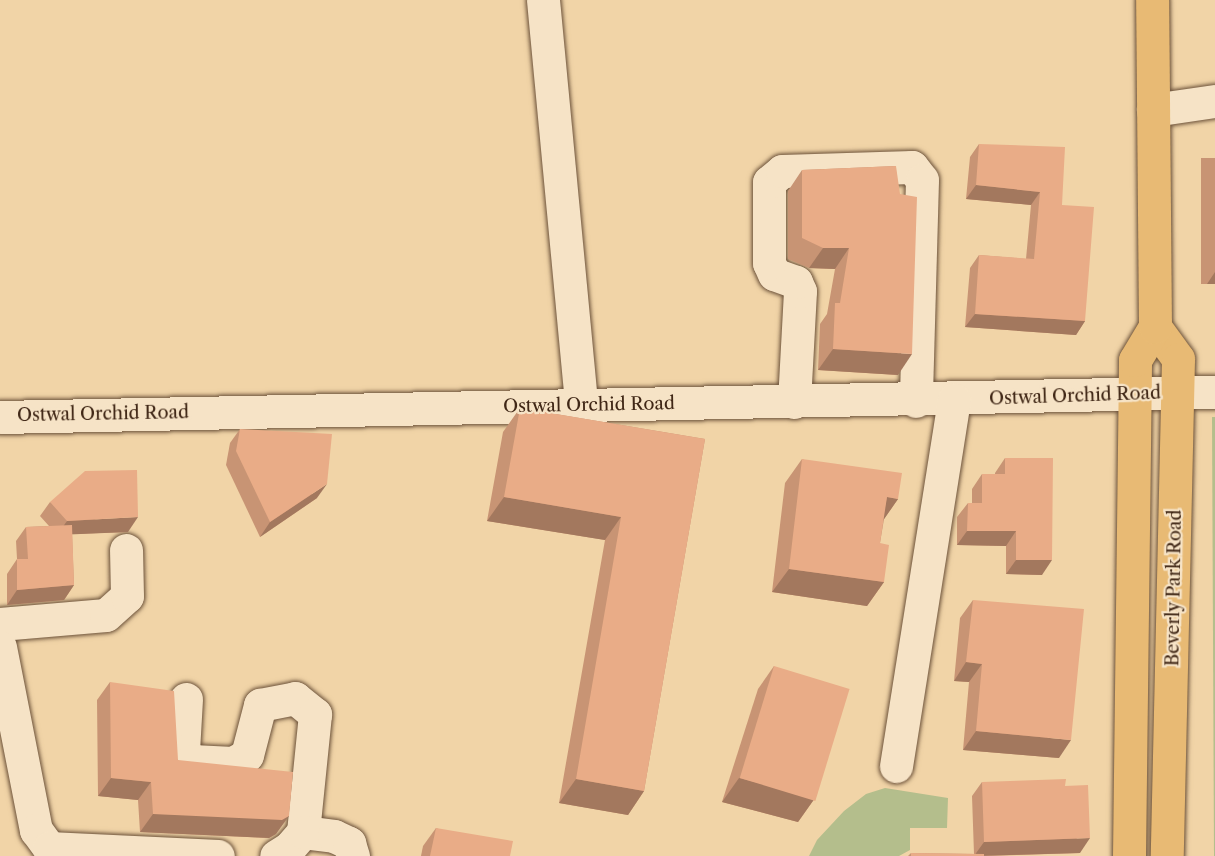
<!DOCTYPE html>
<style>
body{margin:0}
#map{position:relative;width:1215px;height:856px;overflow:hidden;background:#f1d4a7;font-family:"Libre Caslon Text",serif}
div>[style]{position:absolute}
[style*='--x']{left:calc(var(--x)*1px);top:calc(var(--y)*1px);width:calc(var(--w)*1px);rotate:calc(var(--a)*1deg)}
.green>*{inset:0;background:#b4be8c}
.roads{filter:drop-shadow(0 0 2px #6c523a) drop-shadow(0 0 2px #6c523a)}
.minor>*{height:33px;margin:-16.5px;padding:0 16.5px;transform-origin:16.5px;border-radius:16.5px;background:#f6e3c6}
.major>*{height:33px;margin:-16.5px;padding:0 16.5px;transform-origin:16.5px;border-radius:16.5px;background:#e8ba74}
.wall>*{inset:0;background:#c89474;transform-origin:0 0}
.shaded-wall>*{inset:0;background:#a3785e}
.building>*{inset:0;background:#e9ac87;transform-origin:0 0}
span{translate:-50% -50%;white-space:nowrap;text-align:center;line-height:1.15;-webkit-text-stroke:4.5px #f6e3c6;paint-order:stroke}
.street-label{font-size:18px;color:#402716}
</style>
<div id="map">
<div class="green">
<div style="clip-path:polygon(1212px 417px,1215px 417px,1215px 856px,1214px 856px)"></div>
<div style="clip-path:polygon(885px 788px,948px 798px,947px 828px,910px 828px,910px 850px,899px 856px,809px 856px,817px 840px,844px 811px,866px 794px)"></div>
</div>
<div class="roads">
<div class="minor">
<div style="--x:543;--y:0;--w:406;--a:84.6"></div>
<div style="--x:1153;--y:110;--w:63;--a:-8.3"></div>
<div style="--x:794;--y:402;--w:111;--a:-86.9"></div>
<div style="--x:800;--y:291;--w:10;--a:-114"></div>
<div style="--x:796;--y:282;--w:23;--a:-160"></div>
<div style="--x:774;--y:274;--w:12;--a:-114"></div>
<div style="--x:769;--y:263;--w:81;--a:-90"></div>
<div style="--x:769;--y:182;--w:17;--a:-40"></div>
<div style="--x:782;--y:171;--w:130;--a:-1.8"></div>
<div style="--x:912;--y:167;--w:16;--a:52"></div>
<div style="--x:922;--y:180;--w:221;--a:91.6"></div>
<div style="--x:0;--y:417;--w:1215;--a:-1.18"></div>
<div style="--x:0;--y:624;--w:106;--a:-4.9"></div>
<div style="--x:106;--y:615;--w:28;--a:-42"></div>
<div style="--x:127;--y:596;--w:46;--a:-91.2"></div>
<div style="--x:0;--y:647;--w:187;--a:78.9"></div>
<div style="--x:36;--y:830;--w:22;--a:54"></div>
<div style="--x:49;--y:848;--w:169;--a:2.7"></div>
<div style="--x:186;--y:699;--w:52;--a:93.3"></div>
<div style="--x:183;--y:751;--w:13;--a:48"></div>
<div style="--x:192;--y:761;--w:41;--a:2.8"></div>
<div style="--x:233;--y:763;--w:16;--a:-30"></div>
<div style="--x:247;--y:755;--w:52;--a:-75.4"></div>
<div style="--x:260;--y:705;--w:36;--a:-11"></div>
<div style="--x:295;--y:698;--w:26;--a:39"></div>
<div style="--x:315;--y:714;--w:119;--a:95.8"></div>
<div style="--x:303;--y:832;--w:21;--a:131"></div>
<div style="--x:289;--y:848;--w:15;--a:148"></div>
<div style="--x:896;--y:766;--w:371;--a:-81"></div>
<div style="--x:303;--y:832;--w:31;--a:7"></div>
<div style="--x:334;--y:836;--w:17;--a:25"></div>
<div style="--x:349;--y:843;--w:14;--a:73"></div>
</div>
<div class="major">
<div style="--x:1155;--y:327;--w:39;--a:54"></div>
<div style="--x:1178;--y:359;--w:497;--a:91.3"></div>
<div style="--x:1129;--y:856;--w:496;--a:-89.3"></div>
<div style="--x:1135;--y:360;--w:39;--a:-59"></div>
<div style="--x:1155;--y:327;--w:327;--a:-90.5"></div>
</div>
</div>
<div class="wall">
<div style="clip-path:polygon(979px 144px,1062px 205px,1085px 321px,1076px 335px,965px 327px,970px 268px,979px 255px,1026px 259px,1031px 205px,966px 199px,970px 157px)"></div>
<div style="left:1215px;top:158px;width:126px;height:14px;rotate:90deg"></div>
<div style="clip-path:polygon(896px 166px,898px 375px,818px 370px,820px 324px,827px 314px,835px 269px,809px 268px,788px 259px,788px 191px,802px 170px)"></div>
<div style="clip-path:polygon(520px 408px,705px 439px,644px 791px,628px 815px,559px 803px,605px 540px,487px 521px,503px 432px)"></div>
<div style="clip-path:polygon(240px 429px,317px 498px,260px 537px,226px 465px,230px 443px)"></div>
<div style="clip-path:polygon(1005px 458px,1042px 575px,1006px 574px,1006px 546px,957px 545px,957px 517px,968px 503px,972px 503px,972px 489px,982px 474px,995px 474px,995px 473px)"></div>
<div style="clip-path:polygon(802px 459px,898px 499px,884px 519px,880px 543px,884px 582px,867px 606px,772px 592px,785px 483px)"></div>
<div style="clip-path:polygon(50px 502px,128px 532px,72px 534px,74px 585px,64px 600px,7px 605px,7px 574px,17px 559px,16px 541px,26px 527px,49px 526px,40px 516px)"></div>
<div style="clip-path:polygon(973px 600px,1059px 758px,963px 750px,969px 682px,954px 681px,960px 618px)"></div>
<div style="clip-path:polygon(774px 666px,815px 798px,798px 822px,722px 802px,758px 689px)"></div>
<div style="clip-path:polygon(110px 682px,178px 760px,276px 834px,269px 838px,140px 832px,138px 800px,98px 796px,97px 700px)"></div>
<div style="clip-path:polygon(982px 782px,1065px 786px,1080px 853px,985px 856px,908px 856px,911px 853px,974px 854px,972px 796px)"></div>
<div style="clip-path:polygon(436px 828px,510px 856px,421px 856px,423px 846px)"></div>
</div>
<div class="shaded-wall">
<div style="clip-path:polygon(976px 185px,1040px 192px,1031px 205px,966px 199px)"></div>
<div style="clip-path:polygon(823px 248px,849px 248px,835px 269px,809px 268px)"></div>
<div style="clip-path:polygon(1215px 272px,1215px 284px,1207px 284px)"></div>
<div style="clip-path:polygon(975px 314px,1085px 321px,1076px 335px,965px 327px)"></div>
<div style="clip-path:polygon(833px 349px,912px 354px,898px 375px,818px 370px)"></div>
<div style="clip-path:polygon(327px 484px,317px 498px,260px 537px,270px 522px)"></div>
<div style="clip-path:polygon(504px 497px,621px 517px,605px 540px,487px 521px)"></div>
<div style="clip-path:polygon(887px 497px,898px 499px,882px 522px)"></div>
<div style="clip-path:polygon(138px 517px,128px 532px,57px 535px,67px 521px)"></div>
<div style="clip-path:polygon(967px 531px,1016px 531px,1006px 546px,957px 545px)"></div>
<div style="clip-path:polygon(1016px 560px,1052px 560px,1042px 575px,1006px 574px)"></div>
<div style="clip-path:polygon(789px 569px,884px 582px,867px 606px,772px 592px)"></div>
<div style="clip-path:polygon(74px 585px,64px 600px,7px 605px,17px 590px)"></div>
<div style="clip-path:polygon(966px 662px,982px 664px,969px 682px,954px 681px)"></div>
<div style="clip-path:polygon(976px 731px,1071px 740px,1059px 758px,963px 750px)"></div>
<div style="clip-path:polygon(111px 778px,151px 782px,138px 800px,98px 796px)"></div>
<div style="clip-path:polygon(739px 778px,815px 798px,798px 822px,722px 802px)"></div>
<div style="clip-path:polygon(576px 779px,644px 791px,628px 815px,559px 803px)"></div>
<div style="clip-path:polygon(153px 814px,289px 816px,276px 834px,269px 838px,140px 832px)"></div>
<div style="clip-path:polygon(1090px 838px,1080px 853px,974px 856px,984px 842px)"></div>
</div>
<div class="building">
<div style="clip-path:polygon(979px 144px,1065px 147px,1062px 205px,1094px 207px,1085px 321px,975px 314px,979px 255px,1034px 259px,1040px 192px,976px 185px)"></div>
<div style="clip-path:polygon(896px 166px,900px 194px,917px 197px,912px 354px,833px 349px,835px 303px,840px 303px,849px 248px,823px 248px,802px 238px,802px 170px)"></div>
<div style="clip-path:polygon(520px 408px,705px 439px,644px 791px,576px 779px,621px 517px,504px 497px)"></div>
<div style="clip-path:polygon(240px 429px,332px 434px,327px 484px,270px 522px,236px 451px)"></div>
<div style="clip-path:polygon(1005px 458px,1053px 458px,1052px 560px,1016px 560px,1016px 531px,967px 531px,968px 503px,982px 503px,982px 474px,1005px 474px)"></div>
<div style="clip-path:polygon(802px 459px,902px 473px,898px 499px,887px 497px,880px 543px,889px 545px,884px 582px,789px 569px)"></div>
<div style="clip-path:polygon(137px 470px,138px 517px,67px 521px,50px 502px,85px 471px)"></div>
<div style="clip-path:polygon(72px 525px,74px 585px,17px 590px,17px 559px,28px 559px,26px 527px)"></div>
<div style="clip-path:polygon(973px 600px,1084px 609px,1071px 740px,976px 731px,982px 664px,966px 662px)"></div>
<div style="left:774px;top:666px;width:79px;height:117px;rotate:17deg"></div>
<div style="clip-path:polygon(110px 682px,174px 691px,178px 760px,293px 772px,289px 816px,282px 820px,153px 814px,151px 782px,111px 778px)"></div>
<div style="clip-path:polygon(1066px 779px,1065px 786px,1088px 785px,1090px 838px,984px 842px,982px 782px)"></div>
<div style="clip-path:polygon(436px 828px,513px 841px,510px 856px,430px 856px)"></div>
<div style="clip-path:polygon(911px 853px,984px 854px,984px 856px,911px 856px)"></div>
</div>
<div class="street-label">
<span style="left:1075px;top:396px;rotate:-2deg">Ostwal Orchid Road</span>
<span style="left:589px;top:405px;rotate:-1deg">Ostwal Orchid Road</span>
<span style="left:103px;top:414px;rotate:-1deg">Ostwal Orchid Road</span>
<span style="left:1174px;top:588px;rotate:-89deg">Beverly Park Road</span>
</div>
</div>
